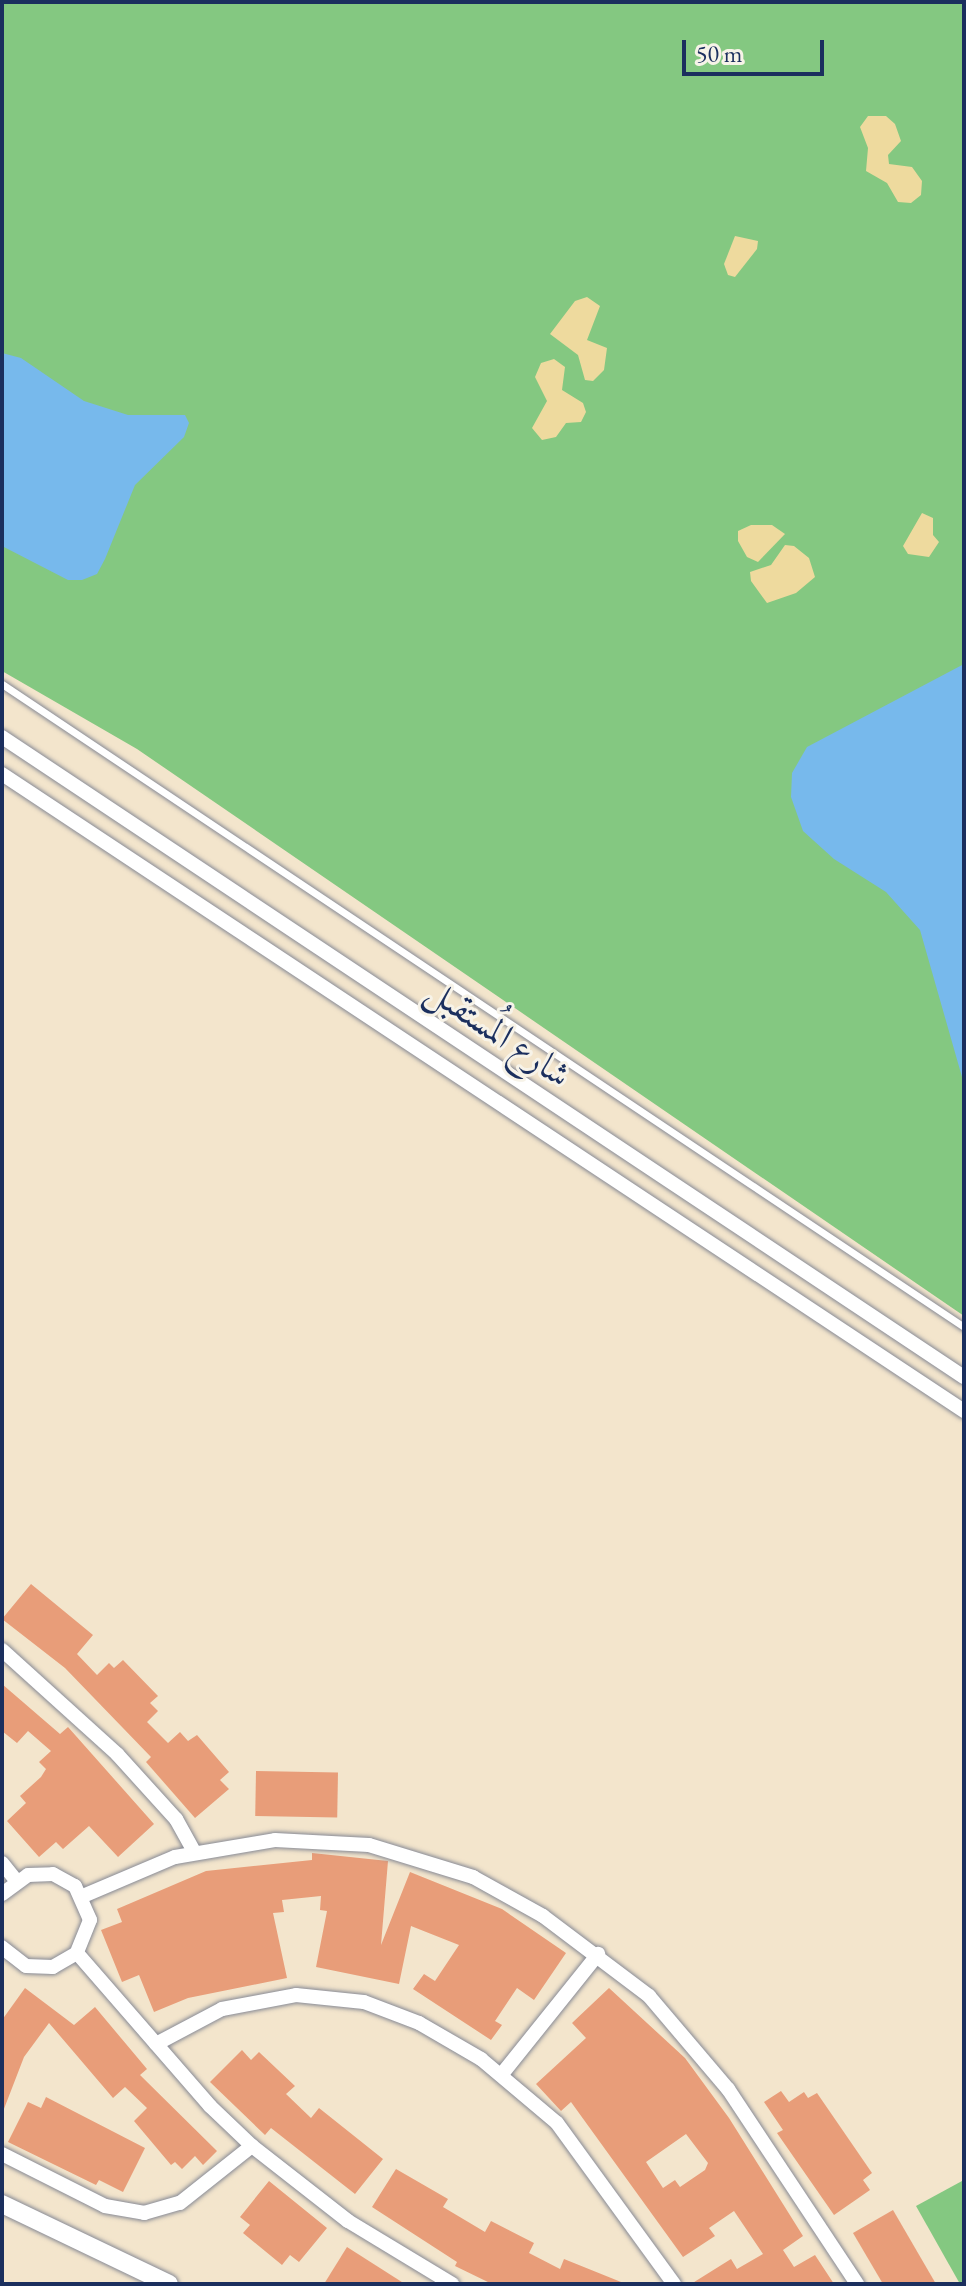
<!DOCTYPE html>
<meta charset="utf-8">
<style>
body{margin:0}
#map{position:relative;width:966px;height:2286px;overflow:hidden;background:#f3e5cc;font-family:"EB Garamond",Amiri,serif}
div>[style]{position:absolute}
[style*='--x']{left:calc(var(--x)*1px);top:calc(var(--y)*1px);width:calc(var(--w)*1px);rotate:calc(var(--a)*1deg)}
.green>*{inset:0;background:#84c881}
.sand>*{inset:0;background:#eeda9e}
.water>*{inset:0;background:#77b9ec}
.building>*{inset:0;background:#e89d79;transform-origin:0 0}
.roads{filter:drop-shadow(0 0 2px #878a95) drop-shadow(0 0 2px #878a95)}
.service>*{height:7px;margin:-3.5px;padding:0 3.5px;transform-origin:3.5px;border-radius:3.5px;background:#fff}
.minor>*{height:14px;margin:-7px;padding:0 7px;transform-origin:7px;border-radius:7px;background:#fff}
.tertiary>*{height:18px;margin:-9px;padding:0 9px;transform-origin:9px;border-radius:9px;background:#fff}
span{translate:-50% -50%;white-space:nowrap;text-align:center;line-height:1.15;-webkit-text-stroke:6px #f7f3e8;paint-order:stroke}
.street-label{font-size:36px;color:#1b2f5e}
.frame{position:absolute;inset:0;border:4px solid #1b2f5e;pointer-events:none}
.scale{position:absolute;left:682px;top:40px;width:142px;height:36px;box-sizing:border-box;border:4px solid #1b2f5e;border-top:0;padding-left:10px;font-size:24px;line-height:28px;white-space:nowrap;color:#1b2f5e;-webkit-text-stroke:6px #f7f3e8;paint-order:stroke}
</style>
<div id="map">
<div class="green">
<div style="clip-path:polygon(2px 2px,964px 2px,964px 1316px,137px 749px,2px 671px)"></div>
<div style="clip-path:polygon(962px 2181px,964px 2284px,960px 2284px,916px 2206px)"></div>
</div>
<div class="sand">
<div style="clip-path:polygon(868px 116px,886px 116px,895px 124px,901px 141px,888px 155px,889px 164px,912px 167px,922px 181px,921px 195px,911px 203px,898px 202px,887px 183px,866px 171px,868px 148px,860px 127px)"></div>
<div style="clip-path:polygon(735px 236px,758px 241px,757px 249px,735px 277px,728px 275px,724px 264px)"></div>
<div style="clip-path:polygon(587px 297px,600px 306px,587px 340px,607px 348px,604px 370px,593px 381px,585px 380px,578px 355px,550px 334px,575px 301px)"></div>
<div style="clip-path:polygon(554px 359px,565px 367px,562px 390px,583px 403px,586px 412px,581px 422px,566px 423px,556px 437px,542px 440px,532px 428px,547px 401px,535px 377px,541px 363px)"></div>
<div style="clip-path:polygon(922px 513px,933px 518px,933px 535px,939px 542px,929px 557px,908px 554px,903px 546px)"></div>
<div style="clip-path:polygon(751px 525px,772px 525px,785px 534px,758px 562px,747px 557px,738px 541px,738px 531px)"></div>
<div style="clip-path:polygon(785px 545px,794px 546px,809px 558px,815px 577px,796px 593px,767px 603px,751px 581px,750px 572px,771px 565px)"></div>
</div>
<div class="water">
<div style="clip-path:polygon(2px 353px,21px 358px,84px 401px,128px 415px,185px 415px,189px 423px,184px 437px,135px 485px,105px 559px,97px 574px,82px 580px,68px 580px,2px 546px)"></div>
<div style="clip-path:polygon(964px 664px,964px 1084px,920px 930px,886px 892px,834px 859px,803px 831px,791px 797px,792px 773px,807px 747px)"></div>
</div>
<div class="building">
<div style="clip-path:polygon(31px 1584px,93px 1635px,77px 1654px,97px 1675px,109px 1663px,114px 1668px,123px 1660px,158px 1696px,150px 1703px,158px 1711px,147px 1722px,168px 1743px,180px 1732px,188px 1741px,197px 1735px,229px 1772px,220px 1780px,229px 1789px,195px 1818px,146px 1762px,151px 1757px,65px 1668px,2px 1619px)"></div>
<div style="clip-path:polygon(2px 1684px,60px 1734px,68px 1727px,154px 1824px,118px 1857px,89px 1826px,63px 1849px,56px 1842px,39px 1857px,7px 1821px,26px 1803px,20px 1796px,41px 1777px,46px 1769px,39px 1762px,51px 1751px,28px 1731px,17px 1743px,2px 1731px)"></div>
<div style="left:256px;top:1771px;width:82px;height:45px;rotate:1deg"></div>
<div style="clip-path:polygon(312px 1853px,388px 1861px,381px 1945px,410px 1872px,502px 1909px,566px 1953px,534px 2000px,517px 1988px,495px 2021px,502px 2025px,491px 2040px,413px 1989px,424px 1974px,435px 1981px,459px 1945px,411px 1926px,399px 1984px,316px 1967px,327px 1911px,320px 1910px,321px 1896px,282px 1900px,284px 1912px,273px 1913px,287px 1978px,188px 1998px,154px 2012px,139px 1975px,122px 1982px,101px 1930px,122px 1922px,117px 1909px,206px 1871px,312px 1860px)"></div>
<div style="clip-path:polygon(25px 1988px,74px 2025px,95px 2007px,147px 2069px,140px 2075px,217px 2151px,203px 2165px,195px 2156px,182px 2169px,175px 2162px,171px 2165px,134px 2121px,147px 2108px,125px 2087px,113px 2098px,49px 2023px,24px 2057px,2px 2114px,2px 2020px)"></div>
<div style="clip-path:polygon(evenodd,609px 1988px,685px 2058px,729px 2118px,803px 2236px,783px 2250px,794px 2267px,815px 2255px,834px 2284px,691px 2284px,731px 2259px,737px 2269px,763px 2254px,734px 2211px,709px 2228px,715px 2236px,683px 2257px,571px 2102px,561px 2111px,536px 2084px,586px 2038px,572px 2023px,609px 1988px,686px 2134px,708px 2163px,705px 2170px,680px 2187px,675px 2180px,663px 2188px,646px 2162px,686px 2134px)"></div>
<div style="clip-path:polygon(242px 2050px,251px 2060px,259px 2052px,295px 2086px,286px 2094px,311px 2118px,319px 2108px,383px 2159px,355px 2194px,271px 2128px,265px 2135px,210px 2082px)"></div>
<div style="clip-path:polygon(781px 2091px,789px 2102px,804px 2092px,808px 2098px,817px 2093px,872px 2173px,863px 2180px,870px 2190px,834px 2215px,777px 2133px,783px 2130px,764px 2102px)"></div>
<div style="clip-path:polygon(46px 2097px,145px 2148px,123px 2192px,99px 2180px,96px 2185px,8px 2142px,28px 2102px,41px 2108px)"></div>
<div style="clip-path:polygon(396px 2169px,448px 2199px,443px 2207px,485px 2232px,491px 2221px,534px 2243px,529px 2253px,560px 2269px,564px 2259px,626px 2284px,492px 2284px,455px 2266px,457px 2262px,372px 2207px)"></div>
<div style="clip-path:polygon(269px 2181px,327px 2228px,299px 2262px,290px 2255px,282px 2265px,243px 2233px,250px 2225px,240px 2217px)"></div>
<div style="clip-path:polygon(893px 2210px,936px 2284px,883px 2284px,853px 2233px)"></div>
<div style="clip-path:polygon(347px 2247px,405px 2284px,324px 2284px)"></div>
</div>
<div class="roads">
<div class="service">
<div style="--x:2;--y:684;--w:1157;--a:33.76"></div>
</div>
<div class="minor">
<div style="--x:2;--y:737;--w:1155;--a:33.64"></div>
<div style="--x:2;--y:774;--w:1154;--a:33.51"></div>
<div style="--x:2;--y:1650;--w:155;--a:42.1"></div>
<div style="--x:117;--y:1754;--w:88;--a:47.8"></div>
<div style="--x:176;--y:1819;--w:37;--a:61"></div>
<div style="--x:2;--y:1863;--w:22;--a:51"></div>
<div style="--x:2;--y:1894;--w:32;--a:-36"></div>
<div style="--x:28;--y:1875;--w:25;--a:-2"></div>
<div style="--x:53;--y:1874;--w:25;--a:29"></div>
<div style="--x:75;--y:1886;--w:37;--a:66"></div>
<div style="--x:90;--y:1920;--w:35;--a:112"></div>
<div style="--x:77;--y:1953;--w:28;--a:150"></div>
<div style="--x:53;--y:1967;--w:27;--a:-178"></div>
<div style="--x:26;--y:1966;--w:31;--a:-142"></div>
<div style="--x:83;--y:1896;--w:100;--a:-23"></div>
<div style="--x:175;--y:1857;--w:101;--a:-9.6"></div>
<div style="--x:275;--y:1840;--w:94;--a:3"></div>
<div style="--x:369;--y:1845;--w:109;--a:17.1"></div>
<div style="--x:473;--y:1877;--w:80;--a:29.1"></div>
<div style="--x:543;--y:1916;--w:133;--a:37"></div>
<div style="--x:649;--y:1996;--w:122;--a:49.7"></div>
<div style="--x:728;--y:2089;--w:234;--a:56.5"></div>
<div style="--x:77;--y:1953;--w:203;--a:49"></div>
<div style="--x:210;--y:2106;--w:58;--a:43.6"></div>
<div style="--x:252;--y:2146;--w:122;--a:38"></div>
<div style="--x:348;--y:2221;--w:122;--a:31.2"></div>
<div style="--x:156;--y:2044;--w:75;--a:-27.9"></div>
<div style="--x:222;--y:2009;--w:75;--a:-10.7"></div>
<div style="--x:296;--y:1995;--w:68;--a:5.9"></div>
<div style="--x:364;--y:2002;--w:59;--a:20.9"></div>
<div style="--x:419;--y:2023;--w:72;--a:30.1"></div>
<div style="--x:481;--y:2059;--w:99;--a:40.1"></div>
<div style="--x:557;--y:2123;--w:199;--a:54"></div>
<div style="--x:502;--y:2074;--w:154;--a:-51.3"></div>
<div style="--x:2;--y:2154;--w:115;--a:26.8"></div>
<div style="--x:105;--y:2206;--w:40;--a:10"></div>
<div style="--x:144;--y:2213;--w:37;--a:-16"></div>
<div style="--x:180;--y:2203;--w:92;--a:-38.4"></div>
</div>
<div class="tertiary">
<div style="--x:2;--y:2204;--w:185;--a:25.6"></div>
</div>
</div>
<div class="street-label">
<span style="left:499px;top:1032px;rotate:34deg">شارع المُستقبل</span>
</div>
<div class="frame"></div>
<div class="scale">50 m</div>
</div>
